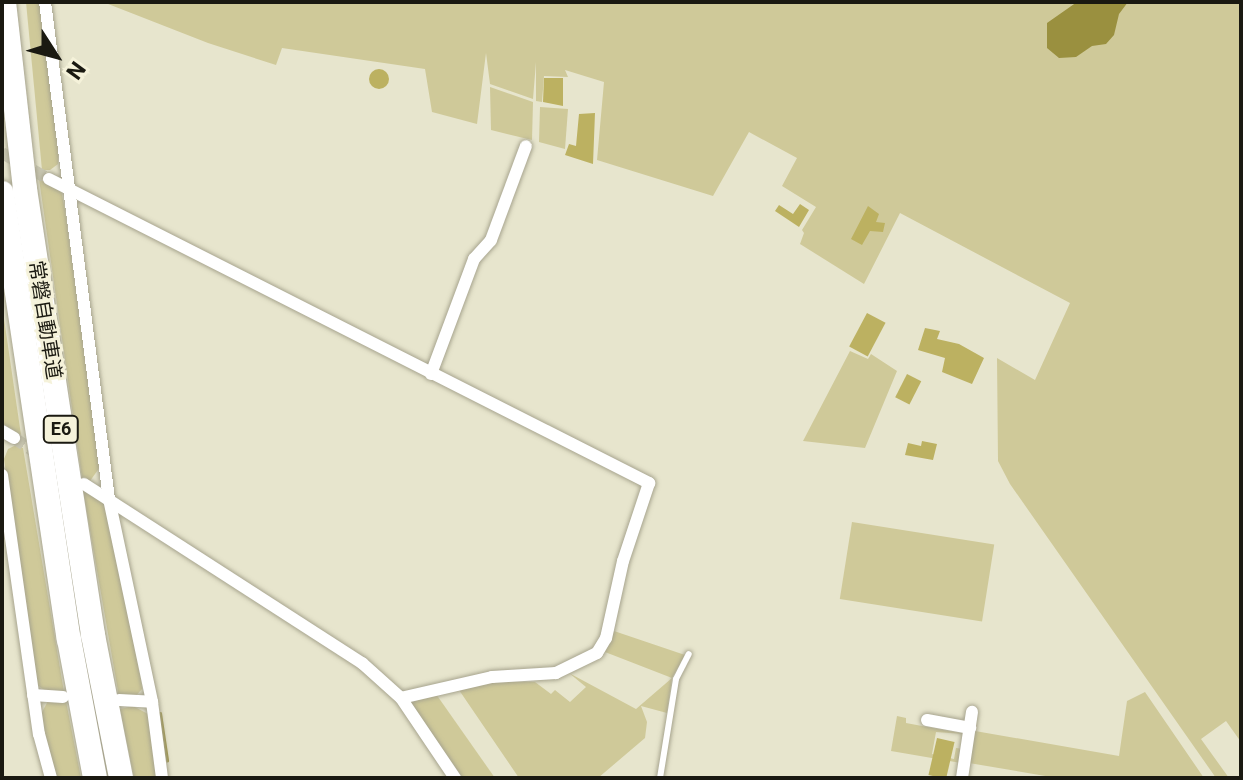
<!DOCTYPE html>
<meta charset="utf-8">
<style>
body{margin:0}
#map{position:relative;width:1243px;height:780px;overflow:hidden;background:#e7e5cd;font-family:Roboto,"Noto Sans JP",sans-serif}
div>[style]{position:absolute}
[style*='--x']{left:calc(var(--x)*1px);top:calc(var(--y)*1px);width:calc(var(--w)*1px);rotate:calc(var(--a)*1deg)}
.green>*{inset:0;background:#cfc999;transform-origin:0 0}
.water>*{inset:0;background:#9a903f}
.stream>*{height:3px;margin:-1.5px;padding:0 1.5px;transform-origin:1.5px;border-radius:1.5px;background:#9a903f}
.building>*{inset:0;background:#bcb161;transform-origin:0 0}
.round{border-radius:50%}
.street-tunnel>*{height:12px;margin-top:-6px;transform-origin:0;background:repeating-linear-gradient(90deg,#c8c6b1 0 12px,transparent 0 18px)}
.roads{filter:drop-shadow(0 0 2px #a7a48e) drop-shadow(0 0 2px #a7a48e)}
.lane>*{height:6px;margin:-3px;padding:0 3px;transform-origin:3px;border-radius:3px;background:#fff}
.street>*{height:12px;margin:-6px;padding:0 6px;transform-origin:6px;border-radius:6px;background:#fff}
.highway>*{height:24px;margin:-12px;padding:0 12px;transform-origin:12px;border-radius:12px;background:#fff}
span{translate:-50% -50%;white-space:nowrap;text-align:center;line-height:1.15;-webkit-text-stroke:6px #f5f2da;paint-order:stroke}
.shield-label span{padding:2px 6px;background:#f5f2da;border:2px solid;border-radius:6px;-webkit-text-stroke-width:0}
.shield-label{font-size:18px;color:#1a1911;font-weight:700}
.street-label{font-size:20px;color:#1a1911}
.frame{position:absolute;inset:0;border:4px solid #1a1911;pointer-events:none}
.north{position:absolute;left:16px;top:16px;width:80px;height:80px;-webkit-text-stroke:6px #f5f2da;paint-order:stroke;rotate:126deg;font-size:22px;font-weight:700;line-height:32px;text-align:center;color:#1a1911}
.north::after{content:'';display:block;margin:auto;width:28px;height:36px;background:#1a1911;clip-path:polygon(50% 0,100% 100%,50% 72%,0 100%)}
</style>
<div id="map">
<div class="green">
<div style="clip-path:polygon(26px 2px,42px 2px,58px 143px,58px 164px,50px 170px,42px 170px)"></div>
<div style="clip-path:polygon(103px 2px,1241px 2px,1241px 742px,1226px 721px,1201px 739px,1229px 778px,1216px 778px,1010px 484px,998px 461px,997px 358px,1035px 380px,1070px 303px,900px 213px,864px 284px,800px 244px,804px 233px,802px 230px,816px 207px,782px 186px,797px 158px,749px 132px,713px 196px,597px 160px,604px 82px,565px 70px,568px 77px,544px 76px,542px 102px,536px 101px,536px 62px,533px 99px,490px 84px,486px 53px,477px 124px,432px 112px,425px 69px,282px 48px,276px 65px,208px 43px)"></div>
<div style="clip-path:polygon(490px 87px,533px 102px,532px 140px,491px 130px)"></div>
<div style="clip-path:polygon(540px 107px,568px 109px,565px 149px,539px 142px)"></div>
<div style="clip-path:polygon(39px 179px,61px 190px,65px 210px,100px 467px,90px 481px,82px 478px)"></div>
<div style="clip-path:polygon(2px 305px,21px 435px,2px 423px)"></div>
<div style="clip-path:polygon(850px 351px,868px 359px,871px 354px,897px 371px,865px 448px,803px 441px)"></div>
<div style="clip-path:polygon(16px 445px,23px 448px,64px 692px,47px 692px,36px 684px,4px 459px,8px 449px)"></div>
<div style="clip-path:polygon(83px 490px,106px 504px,141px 680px,142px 689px,134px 698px,119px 697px)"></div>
<div style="left:852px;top:522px;width:144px;height:78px;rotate:9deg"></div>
<div style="clip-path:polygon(614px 631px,685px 655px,672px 678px,667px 713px,641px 706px,647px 722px,645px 738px,598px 778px,519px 778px,459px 690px,491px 682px,535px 682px,551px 694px,555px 690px,570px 702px,586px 687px,569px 673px,636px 709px,672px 678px,605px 652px)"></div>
<div style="clip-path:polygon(1145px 692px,1204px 778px,1057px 778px,969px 763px,975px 731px,1119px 756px,1127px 701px)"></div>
<div style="clip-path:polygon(436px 694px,495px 778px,463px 778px,410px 703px)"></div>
<div style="clip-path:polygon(48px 701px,66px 701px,81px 778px,57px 778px,43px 732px,41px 714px)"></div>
<div style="clip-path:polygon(133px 706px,148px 714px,157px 778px,134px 778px,120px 709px)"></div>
<div style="clip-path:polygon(897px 716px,906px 718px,906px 723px,965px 734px,936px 732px,932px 754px,954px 759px,956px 748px,964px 749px,961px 763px,891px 751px)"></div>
</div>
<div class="water">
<div style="clip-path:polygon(1077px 2px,1128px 2px,1119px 14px,1114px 35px,1106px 44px,1092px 46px,1076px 57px,1059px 58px,1047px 48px,1047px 23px)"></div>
</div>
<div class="stream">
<div style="--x:160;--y:713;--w:48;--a:81.5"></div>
</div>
<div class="building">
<div class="round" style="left:369px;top:69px;width:20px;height:20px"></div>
<div style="clip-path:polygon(544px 78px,563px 78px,563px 106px,543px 102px)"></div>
<div style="clip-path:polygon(595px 113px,593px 164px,565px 155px,569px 144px,576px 146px,579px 114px)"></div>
<div style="clip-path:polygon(800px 204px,809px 210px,799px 227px,775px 211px,779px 205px,793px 214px)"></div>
<div style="clip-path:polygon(868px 206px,879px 214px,876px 222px,885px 223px,883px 232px,870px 231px,862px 245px,851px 239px)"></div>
<div style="left:867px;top:313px;width:21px;height:38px;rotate:28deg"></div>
<div style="clip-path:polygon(925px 328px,940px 331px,937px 339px,959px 344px,984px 358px,972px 384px,942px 372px,945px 358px,918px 350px)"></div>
<div style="left:907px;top:374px;width:16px;height:26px;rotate:27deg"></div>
<div style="clip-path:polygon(922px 441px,937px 444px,933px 460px,905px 455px,908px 443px,921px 446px)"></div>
<div style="left:937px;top:738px;width:18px;height:38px;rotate:13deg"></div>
</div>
<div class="street-tunnel">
<div style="--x:2;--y:153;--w:54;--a:29"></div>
<div style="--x:14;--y:438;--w:32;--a:34"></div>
</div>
<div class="roads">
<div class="lane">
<div style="--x:660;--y:778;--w:100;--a:-80.8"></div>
<div style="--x:676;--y:679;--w:28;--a:-63"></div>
</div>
<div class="street">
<div style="--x:45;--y:2;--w:501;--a:82.66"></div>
<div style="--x:109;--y:499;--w:208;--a:78"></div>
<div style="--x:152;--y:702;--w:77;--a:82.5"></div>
<div style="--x:49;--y:179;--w:673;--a:26.87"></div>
<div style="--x:649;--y:483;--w:82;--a:108.4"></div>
<div style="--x:623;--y:561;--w:79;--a:102.4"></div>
<div style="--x:606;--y:638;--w:17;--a:121"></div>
<div style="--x:597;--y:653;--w:46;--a:154"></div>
<div style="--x:556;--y:673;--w:64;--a:176.4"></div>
<div style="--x:492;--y:677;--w:93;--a:167"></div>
<div style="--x:431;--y:374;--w:123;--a:-69.5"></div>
<div style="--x:474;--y:259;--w:25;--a:-48"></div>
<div style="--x:491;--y:240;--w:100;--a:-69.6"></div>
<div style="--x:2;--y:431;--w:14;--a:30"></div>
<div style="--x:2;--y:475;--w:262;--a:81.9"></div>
<div style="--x:39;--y:734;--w:46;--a:74.7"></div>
<div style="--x:84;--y:484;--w:331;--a:32.8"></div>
<div style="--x:362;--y:663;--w:52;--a:41.9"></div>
<div style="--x:401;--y:698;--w:97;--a:56"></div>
<div style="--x:33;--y:695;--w:30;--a:4"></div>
<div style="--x:119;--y:700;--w:33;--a:3"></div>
<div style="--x:927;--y:720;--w:44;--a:10.5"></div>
<div style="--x:962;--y:778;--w:67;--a:-81.4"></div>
</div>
<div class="highway">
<div style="--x:4;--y:2;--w:188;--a:83.6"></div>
<div style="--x:25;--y:189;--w:229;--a:81.4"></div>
<div style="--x:59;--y:415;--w:223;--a:81.2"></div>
<div style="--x:93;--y:635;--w:146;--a:78.9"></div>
<div style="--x:2;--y:193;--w:451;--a:81.5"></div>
<div style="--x:69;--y:639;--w:141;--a:79.4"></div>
</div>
</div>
<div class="shield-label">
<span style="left:61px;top:429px">E6</span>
</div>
<div class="street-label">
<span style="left:45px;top:320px;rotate:81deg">常磐自動車道</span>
</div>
<div class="frame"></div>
<div class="north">N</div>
</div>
